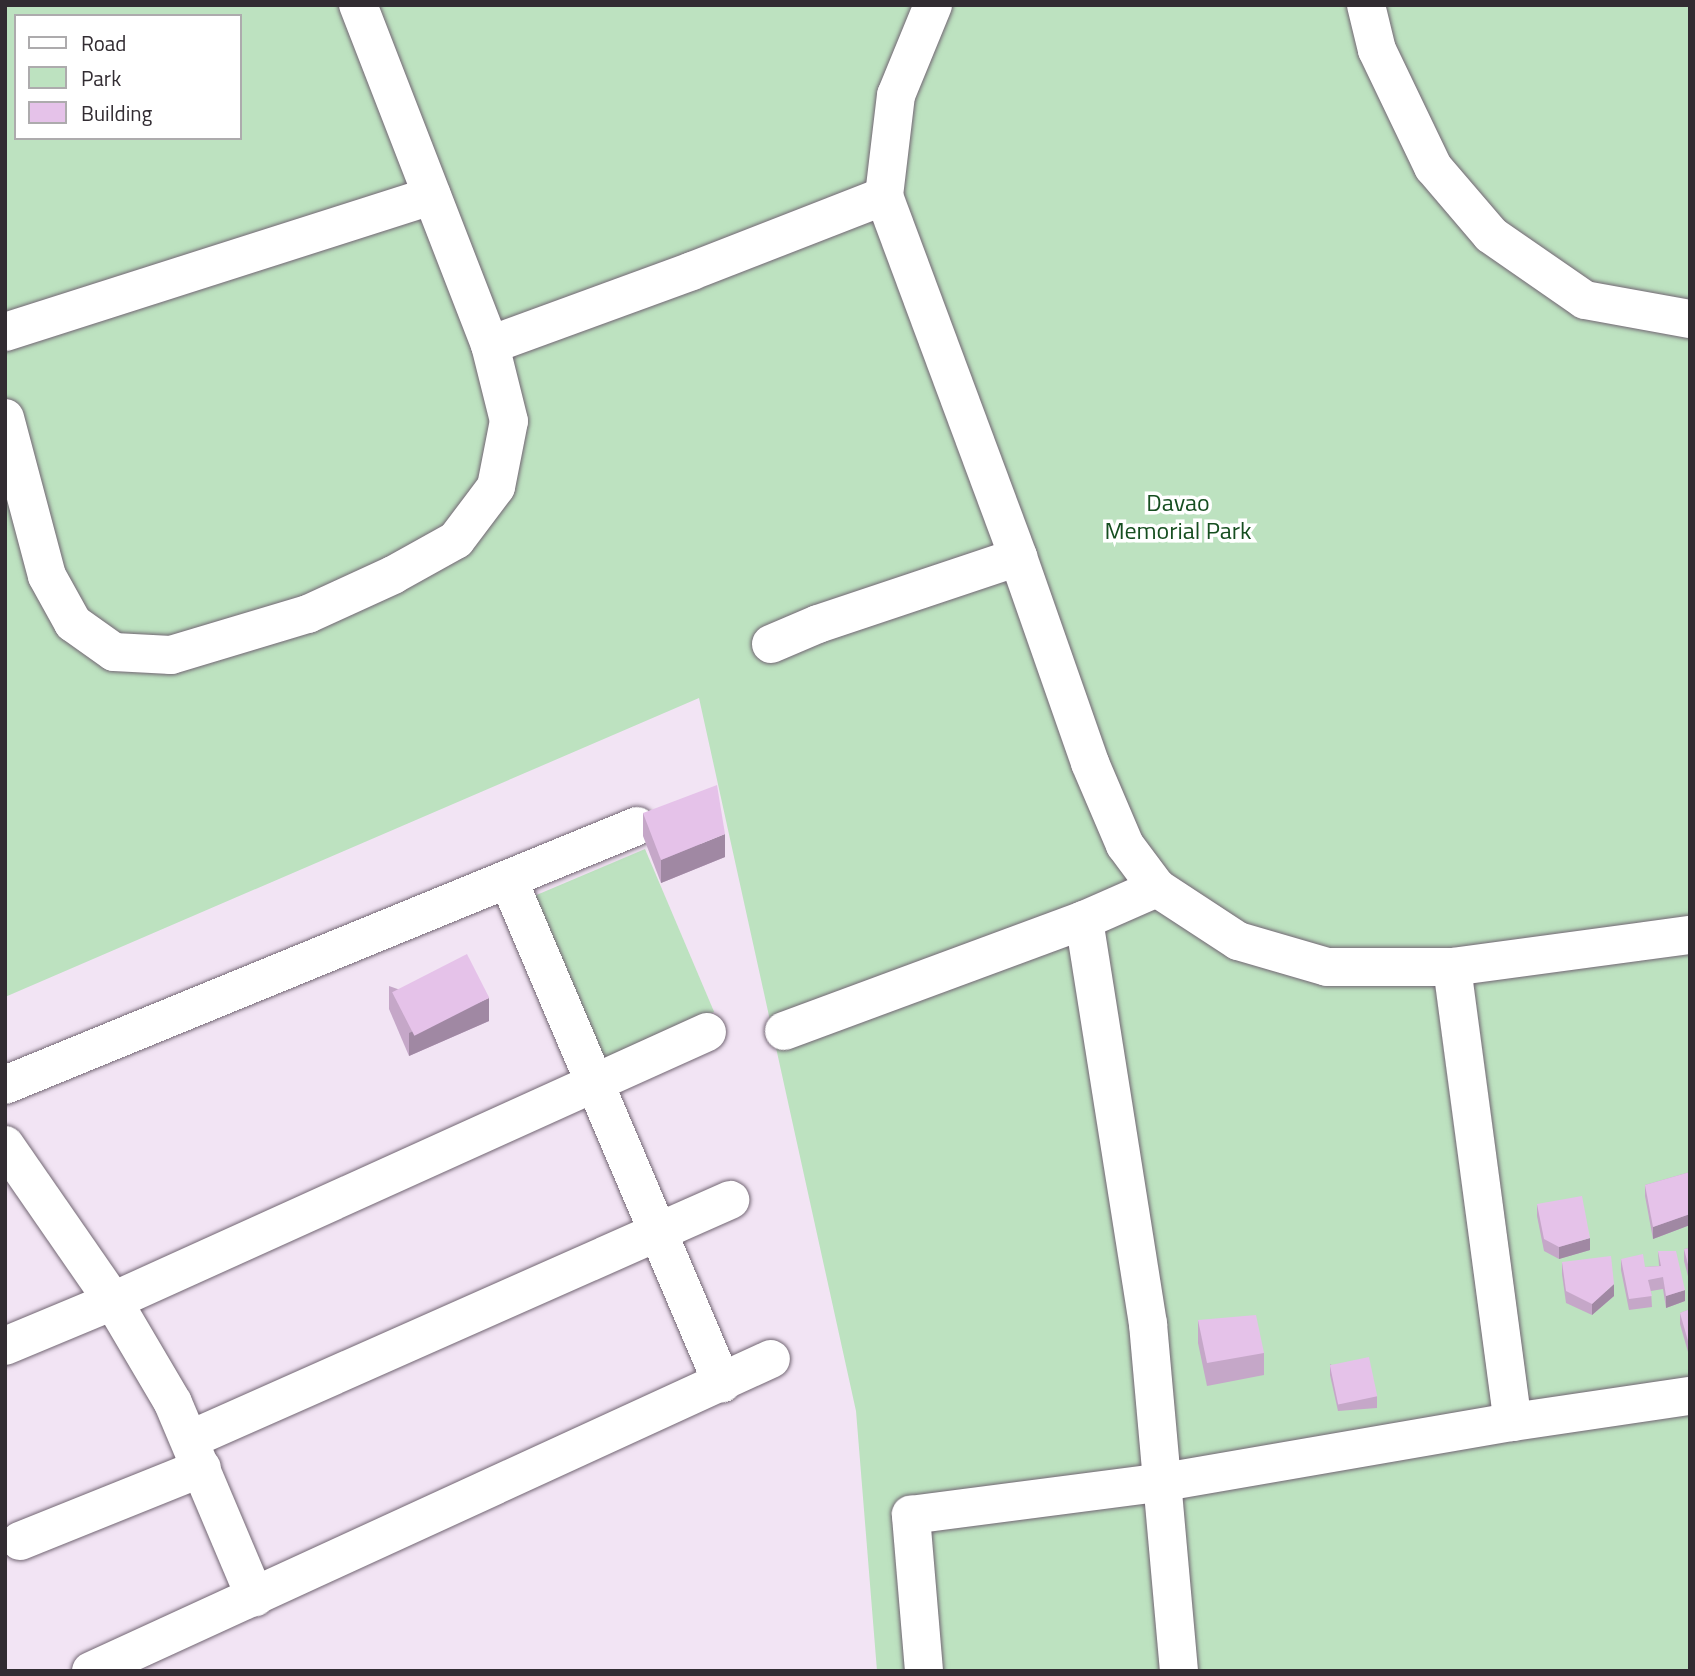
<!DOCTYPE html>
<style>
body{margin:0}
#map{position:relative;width:1695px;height:1676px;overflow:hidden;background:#f2e4f4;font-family:"Titillium Web",sans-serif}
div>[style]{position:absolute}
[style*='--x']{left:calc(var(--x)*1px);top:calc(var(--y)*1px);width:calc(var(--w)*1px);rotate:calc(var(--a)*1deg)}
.green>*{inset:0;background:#bde2c0;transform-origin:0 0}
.roads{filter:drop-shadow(0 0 2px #726673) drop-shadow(0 0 2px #726673)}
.minor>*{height:38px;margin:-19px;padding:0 19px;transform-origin:19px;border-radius:19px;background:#fff}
.wall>*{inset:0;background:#c5a7c8}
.shaded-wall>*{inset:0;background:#a088a3}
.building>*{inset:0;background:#e5c2e9;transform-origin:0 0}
span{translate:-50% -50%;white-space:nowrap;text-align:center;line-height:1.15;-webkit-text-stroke:7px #fff;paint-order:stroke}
.park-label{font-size:24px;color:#164e20}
.frame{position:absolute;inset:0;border:7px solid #322c32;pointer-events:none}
.legend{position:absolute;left:14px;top:14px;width:228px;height:126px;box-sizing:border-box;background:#fff;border:2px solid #adabad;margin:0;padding:9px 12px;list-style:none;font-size:21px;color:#322c32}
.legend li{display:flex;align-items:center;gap:14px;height:35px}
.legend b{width:35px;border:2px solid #adabad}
</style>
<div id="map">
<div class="green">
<div style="clip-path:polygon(evenodd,5px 5px,1690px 5px,1690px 1671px,877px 1671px,856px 1411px,699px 698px,5px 997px,5px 5px,16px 16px,240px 16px,240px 138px,16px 138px,16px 16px)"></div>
<div style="left:645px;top:849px;width:177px;height:123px;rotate:67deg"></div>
</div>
<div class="roads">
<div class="minor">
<div style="--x:933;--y:5;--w:97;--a:112.3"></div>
<div style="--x:896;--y:95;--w:102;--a:96.8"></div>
<div style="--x:884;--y:196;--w:385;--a:69.6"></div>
<div style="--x:1018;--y:557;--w:218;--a:70.7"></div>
<div style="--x:1090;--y:763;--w:89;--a:66.9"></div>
<div style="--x:1125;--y:845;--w:54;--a:53.3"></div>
<div style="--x:1157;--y:888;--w:97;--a:33.2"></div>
<div style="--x:1238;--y:941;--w:93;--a:16.3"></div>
<div style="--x:1327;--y:967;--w:125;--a:0"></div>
<div style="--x:1452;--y:967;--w:240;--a:-7.7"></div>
<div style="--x:1366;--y:5;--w:46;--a:76.3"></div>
<div style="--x:1377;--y:50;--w:130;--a:64.4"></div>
<div style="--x:1433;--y:167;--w:89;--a:49.5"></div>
<div style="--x:1491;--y:235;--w:114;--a:34.7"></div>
<div style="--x:1585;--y:300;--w:107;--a:10.3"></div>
<div style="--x:5;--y:332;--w:448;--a:-17.7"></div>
<div style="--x:490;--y:345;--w:215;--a:-20.1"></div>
<div style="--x:692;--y:271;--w:206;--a:-21.3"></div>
<div style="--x:5;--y:418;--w:163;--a:75.1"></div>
<div style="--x:47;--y:576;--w:54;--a:61"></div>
<div style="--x:73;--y:623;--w:50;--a:35.3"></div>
<div style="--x:114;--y:652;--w:57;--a:3"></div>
<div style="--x:171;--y:655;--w:143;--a:-16.7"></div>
<div style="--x:308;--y:614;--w:94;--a:-24.6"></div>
<div style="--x:393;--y:575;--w:72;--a:-29.1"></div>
<div style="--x:456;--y:540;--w:66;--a:-53"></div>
<div style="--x:496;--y:487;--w:67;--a:-78.9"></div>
<div style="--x:509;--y:421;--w:78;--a:-104"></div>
<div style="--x:490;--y:345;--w:365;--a:-111.2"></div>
<div style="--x:771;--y:644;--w:51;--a:-23.1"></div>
<div style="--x:818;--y:624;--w:211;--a:-18.5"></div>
<div style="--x:508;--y:879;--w:548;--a:66.99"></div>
<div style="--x:1084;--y:920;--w:409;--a:81"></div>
<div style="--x:1148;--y:1324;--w:348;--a:84.9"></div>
<div style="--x:1452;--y:967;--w:459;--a:82.4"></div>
<div style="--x:784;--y:1031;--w:320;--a:-20.3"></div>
<div style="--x:1084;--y:920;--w:80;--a:-23.7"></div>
<div style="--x:5;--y:1085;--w:683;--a:-22.28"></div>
<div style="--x:5;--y:1145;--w:190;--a:55.3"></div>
<div style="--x:113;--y:1301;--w:118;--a:59.5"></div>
<div style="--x:173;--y:1403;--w:211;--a:67.1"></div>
<div style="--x:5;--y:1346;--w:117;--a:-22.6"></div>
<div style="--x:113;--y:1301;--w:652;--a:-24.36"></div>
<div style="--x:191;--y:1439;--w:590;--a:-23.91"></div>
<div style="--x:20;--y:1541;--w:196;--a:-21.9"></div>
<div style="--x:91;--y:1671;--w:748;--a:-24.65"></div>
<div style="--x:924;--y:1671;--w:157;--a:-94.8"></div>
<div style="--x:911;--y:1515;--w:255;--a:-7.4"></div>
<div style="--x:1164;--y:1482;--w:354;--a:-9.8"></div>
<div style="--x:1513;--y:1422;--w:179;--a:-8.4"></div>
</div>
</div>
<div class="wall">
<div style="clip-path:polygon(643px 813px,725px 857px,661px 883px,643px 836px)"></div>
<div style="clip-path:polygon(389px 986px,489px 1021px,409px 1056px,389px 1009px)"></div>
<div style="clip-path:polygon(1690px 1172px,1690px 1225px,1653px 1239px,1645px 1196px,1645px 1185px)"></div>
<div style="clip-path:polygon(1537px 1204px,1590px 1250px,1559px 1259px,1544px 1251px,1537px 1216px)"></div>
<div style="clip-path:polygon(1690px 1248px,1690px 1284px,1684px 1261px,1684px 1249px)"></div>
<div style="clip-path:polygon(1658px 1251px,1685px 1301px,1666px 1308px,1663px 1289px,1651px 1291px,1652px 1307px,1629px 1310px,1621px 1270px,1621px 1259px,1645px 1267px,1659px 1266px)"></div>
<div style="clip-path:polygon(1562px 1262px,1614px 1296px,1592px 1315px,1566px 1303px,1562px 1274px)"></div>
<div style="clip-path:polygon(1690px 1309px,1690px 1359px,1680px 1324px,1680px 1313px)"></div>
<div style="clip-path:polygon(1198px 1320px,1264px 1353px,1264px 1375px,1207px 1386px,1198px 1343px)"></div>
<div style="clip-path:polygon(1330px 1364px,1377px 1396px,1377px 1408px,1338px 1411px,1330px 1375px)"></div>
</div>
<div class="shaded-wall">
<div style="clip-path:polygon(725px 834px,725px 857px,661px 883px,661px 860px)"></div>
<div style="clip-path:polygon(489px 998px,489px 1021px,409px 1056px,409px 1033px)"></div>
<div style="clip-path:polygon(1690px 1214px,1690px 1225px,1653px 1239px,1653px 1227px)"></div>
<div style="clip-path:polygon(1590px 1238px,1590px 1250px,1559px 1259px,1559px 1247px)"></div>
<div style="clip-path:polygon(1614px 1284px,1614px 1296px,1592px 1315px,1592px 1304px)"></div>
<div style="clip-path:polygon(1685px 1290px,1685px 1301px,1666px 1308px,1666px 1296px)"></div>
</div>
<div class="building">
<div style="clip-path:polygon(717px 785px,725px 834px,661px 860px,643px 813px)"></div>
<div style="left:467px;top:954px;width:49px;height:84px;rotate:63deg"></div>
<div style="clip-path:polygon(1690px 1172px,1690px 1214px,1653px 1227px,1645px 1185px)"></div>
<div style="clip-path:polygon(1582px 1196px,1590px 1238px,1559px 1247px,1544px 1239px,1537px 1204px)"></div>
<div style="clip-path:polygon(1690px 1248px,1690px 1272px,1684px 1249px)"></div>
<div style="clip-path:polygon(1658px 1251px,1676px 1251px,1685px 1290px,1666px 1296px,1663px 1277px,1648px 1280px,1652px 1296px,1629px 1299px,1621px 1259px,1643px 1254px,1645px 1267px,1661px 1266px)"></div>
<div style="clip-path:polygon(1611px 1256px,1614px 1284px,1592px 1304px,1566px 1291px,1562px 1262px)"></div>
<div style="clip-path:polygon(1690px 1309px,1690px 1348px,1680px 1313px)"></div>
<div style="clip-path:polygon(1256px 1315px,1264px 1353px,1207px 1363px,1198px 1320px)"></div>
<div style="left:1369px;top:1357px;width:40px;height:40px;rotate:78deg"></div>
</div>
<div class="park-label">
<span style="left:1178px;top:517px">Davao<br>Memorial Park</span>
</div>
<div class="frame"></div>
<ul class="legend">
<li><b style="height:9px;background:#fff"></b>Road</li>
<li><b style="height:19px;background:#bde2c0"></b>Park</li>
<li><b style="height:19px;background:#e5c2e9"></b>Building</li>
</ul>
</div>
